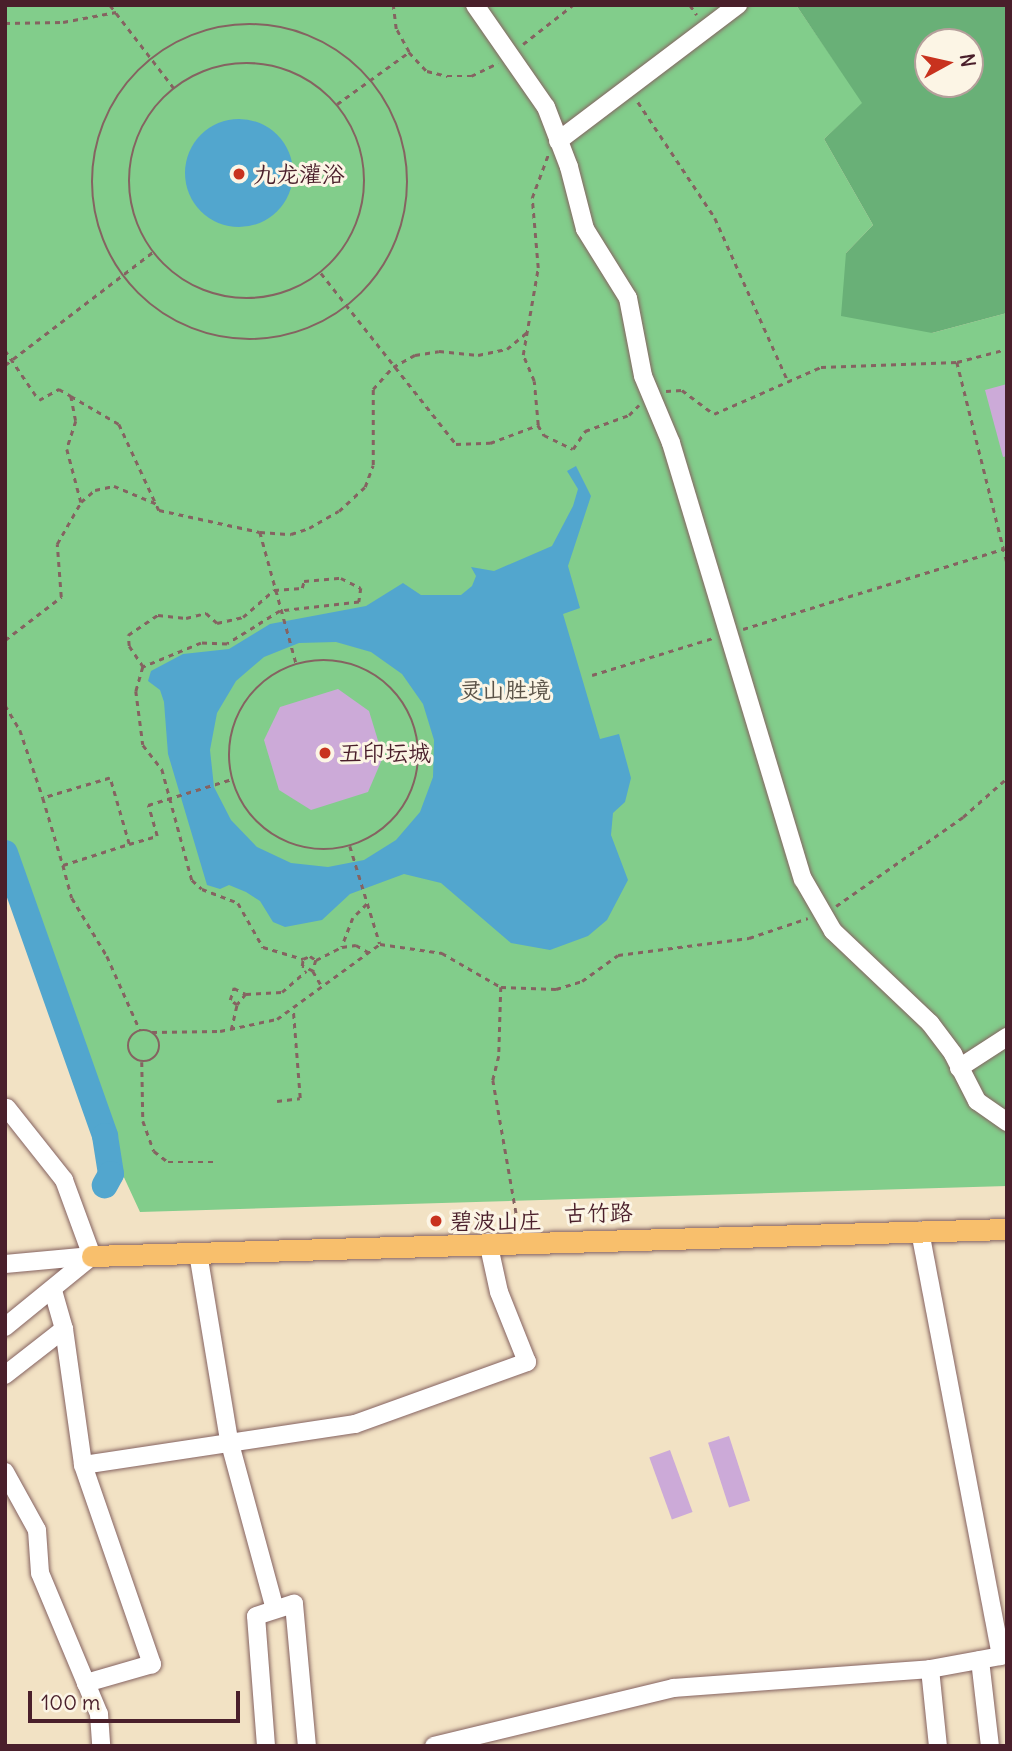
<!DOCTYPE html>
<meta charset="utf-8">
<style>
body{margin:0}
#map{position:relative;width:1012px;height:1751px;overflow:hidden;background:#f2e2c4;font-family:Delius,"LXGW WenKai TC",sans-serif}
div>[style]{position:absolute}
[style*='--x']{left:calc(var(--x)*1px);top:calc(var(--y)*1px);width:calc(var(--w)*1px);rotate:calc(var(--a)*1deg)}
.green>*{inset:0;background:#82cd8b}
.forest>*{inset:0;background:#69b077}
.water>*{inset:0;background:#52a6ce}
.round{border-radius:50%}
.river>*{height:26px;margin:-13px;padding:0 13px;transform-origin:13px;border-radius:13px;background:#52a6ce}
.building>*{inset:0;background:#ccaad8;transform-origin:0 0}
.path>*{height:2.5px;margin-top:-1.25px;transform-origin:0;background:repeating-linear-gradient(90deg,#856361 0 5px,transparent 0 10px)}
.path>.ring{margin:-1.25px;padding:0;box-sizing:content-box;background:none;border:2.5px solid #856361;border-radius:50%}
.roads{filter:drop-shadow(0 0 2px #856361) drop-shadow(0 0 2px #856361)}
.minor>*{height:18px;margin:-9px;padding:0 9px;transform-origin:9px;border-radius:9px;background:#fff}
.major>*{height:21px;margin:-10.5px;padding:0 10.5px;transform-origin:10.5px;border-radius:10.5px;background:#f8bf6c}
.dots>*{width:19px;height:19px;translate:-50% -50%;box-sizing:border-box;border:4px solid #fcf5e5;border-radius:50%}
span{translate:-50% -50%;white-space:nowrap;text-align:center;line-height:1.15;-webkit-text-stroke:6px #fcf5e5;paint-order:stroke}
.poi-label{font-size:23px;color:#4a1f2b}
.left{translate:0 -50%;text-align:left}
.park-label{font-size:23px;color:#5b5348}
.street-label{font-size:23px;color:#4a1f2b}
.frame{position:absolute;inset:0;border:7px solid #4a1f2b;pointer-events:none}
.north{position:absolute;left:914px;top:28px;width:70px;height:70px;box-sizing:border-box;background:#fcf5e5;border:2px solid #b59f9b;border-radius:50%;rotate:82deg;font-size:19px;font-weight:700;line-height:28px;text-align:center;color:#4a1f2b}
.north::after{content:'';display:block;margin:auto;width:24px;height:32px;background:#c8321e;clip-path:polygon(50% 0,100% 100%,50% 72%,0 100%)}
.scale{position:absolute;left:28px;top:1691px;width:212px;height:32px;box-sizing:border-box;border:4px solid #4a1f2b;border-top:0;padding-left:9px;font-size:21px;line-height:24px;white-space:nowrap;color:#4a1f2b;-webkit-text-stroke:5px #fcf5e5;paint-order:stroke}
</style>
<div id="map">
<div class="green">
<div style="clip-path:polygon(5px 5px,796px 5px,863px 103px,824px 139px,873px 225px,846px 253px,932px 333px,1007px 313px,1007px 1186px,140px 1212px,115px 1158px,13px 866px,5px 869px)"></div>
</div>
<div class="forest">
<div style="clip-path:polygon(evenodd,796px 5px,1007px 5px,1007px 313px,932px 333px,841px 316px,846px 253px,873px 225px,824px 139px,862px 103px,796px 5px,928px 42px,970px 42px,970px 84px,928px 84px,928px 42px)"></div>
</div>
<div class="water">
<div class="round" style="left:185px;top:119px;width:108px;height:108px"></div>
<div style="clip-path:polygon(evenodd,576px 466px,591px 496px,568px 566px,580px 608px,563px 614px,600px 739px,619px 734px,631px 778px,625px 802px,613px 813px,611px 835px,628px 880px,607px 920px,588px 936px,550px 950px,511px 943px,441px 883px,404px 874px,350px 894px,322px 920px,285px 927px,273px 922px,260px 901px,246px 892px,229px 885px,220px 889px,207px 885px,168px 754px,164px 702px,160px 690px,148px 681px,151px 671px,183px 654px,229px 649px,270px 624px,366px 606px,403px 583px,421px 595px,461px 595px,472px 586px,476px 576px,471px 567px,494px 571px,552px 546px,573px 506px,578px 489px,567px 471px,576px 466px,336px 642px,371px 652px,402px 674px,423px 704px,434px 740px,433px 777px,420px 812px,396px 840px,364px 860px,328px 867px,291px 863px,257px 847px,231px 820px,214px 787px,210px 750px,217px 713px,236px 681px,264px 657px,299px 643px,336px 642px)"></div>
</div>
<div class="river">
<div style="--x:5;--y:853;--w:300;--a:70.5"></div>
<div style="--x:105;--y:1136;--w:38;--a:81"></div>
<div style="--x:111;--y:1174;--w:13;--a:119"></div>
</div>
<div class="building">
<div style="clip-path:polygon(1007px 384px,1007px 456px,1003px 457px,985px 390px)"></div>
<div style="clip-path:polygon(338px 689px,369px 711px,383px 757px,368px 792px,311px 810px,279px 790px,264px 740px,280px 707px)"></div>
<div style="left:729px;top:1436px;width:68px;height:22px;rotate:72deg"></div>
<div style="left:670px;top:1450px;width:66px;height:22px;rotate:70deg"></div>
</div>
<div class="path">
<div style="--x:110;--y:5;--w:105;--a:52.4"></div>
<div style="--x:690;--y:5;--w:12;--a:55"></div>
<div style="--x:5;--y:23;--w:58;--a:-1"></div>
<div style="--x:63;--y:22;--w:54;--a:-10.7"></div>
<div class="ring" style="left:92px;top:24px;width:313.5px;height:313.5px"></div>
<div style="--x:523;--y:44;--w:63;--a:-38"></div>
<div style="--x:409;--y:52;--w:26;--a:47"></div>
<div style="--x:427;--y:71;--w:21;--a:14"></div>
<div style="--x:447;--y:76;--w:24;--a:0"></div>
<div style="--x:471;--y:76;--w:30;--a:-26"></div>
<div class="ring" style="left:129px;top:63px;width:233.5px;height:233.5px"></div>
<div style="--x:638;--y:102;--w:139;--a:56.4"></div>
<div style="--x:715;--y:218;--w:176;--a:65.9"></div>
<div style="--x:337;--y:104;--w:89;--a:-35.8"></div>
<div style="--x:409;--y:52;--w:26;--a:-119"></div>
<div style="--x:396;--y:29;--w:24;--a:-97"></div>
<div style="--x:321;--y:273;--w:218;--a:51.7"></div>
<div style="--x:456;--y:444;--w:34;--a:-2"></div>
<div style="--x:490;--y:443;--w:51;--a:-20.6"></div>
<div style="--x:538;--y:425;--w:12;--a:59"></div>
<div style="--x:544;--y:435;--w:32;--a:26"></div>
<div style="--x:573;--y:449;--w:22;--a:-56"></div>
<div style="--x:585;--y:431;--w:47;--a:-20"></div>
<div style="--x:629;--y:415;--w:14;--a:-45"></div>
<div style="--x:5;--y:350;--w:60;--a:55.8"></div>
<div style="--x:39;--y:400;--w:23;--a:-29"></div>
<div style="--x:59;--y:389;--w:14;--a:30"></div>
<div style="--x:71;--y:396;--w:25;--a:79"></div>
<div style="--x:76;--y:421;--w:29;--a:108"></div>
<div style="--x:67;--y:449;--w:55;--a:75.2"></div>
<div style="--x:957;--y:362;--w:206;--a:76"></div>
<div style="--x:5;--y:365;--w:186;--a:-37.4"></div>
<div style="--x:666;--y:391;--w:16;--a:-4"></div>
<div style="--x:682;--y:390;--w:40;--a:37"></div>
<div style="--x:714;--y:414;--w:117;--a:-23.7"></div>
<div style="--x:821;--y:367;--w:136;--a:-2.1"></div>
<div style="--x:957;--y:362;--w:52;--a:-14.6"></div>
<div style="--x:71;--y:396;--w:56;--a:30.3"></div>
<div style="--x:119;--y:424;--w:95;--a:65.1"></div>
<div style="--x:159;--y:510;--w:103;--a:12.3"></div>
<div style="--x:260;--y:532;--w:136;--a:74.6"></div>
<div style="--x:538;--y:425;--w:44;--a:-95.2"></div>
<div style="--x:534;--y:381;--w:28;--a:-113"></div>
<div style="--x:523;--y:355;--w:88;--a:-80.2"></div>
<div style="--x:538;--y:268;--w:70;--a:-94.9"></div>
<div style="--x:532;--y:198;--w:46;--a:-69.6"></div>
<div style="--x:260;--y:532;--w:31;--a:4"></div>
<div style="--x:291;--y:534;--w:19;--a:-18"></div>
<div style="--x:309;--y:528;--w:34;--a:-30"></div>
<div style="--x:339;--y:511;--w:35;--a:-43"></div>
<div style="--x:365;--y:487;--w:23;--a:-70"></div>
<div style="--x:373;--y:465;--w:76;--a:-90"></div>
<div style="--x:373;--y:389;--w:30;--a:-48"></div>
<div style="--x:393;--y:367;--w:25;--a:-29"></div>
<div style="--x:415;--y:355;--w:24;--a:-9"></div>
<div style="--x:439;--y:351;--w:39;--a:6"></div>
<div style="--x:478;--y:355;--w:30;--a:-12"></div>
<div style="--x:507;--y:349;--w:26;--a:-40"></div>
<div style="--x:743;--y:629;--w:272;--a:-17.1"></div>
<div style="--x:5;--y:640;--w:71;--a:-37.5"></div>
<div style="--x:61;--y:597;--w:53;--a:-94.3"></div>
<div style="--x:57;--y:544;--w:48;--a:-60.3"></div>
<div style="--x:81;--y:502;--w:18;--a:-41"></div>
<div style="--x:95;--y:490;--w:19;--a:-12"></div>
<div style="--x:114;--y:486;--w:47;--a:22.7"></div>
<div class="ring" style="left:229px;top:660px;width:187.5px;height:187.5px"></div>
<div style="--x:143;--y:667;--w:25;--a:-124"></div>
<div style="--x:129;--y:646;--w:11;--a:-95"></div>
<div style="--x:128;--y:635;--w:36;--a:-34"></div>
<div style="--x:158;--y:615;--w:28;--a:6"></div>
<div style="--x:186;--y:618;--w:21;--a:-14"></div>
<div style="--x:206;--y:613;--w:15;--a:42"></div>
<div style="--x:217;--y:623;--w:27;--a:-13"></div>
<div style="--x:243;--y:617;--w:41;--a:-41.1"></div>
<div style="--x:274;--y:590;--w:28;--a:-4"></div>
<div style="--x:302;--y:588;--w:7;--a:-74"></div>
<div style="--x:304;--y:581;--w:37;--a:-5"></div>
<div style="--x:341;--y:578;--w:22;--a:27"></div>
<div style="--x:361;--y:588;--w:14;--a:98"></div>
<div style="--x:359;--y:602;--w:80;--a:173.5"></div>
<div style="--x:280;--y:611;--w:62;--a:148.1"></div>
<div style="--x:227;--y:644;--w:26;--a:-178"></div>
<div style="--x:201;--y:643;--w:63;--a:157.5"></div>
<div style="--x:143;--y:667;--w:25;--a:106"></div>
<div style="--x:136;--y:691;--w:54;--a:82.6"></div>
<div style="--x:143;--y:745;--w:31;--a:52"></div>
<div style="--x:162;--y:769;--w:115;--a:74.9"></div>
<div style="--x:192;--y:880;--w:13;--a:42"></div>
<div style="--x:202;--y:889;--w:39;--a:21"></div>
<div style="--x:238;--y:903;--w:51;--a:60.4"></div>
<div style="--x:263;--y:947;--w:42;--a:16.7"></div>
<div style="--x:592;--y:675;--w:127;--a:-17"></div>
<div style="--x:5;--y:705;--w:29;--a:59"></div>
<div style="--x:20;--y:730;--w:72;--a:71.3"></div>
<div style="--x:129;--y:844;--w:69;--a:-106.1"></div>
<div style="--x:110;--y:778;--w:70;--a:163.4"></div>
<div style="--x:43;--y:798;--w:70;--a:73.4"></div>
<div style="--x:63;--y:865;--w:69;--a:-17.7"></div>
<div style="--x:129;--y:844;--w:29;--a:-16"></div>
<div style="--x:157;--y:836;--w:32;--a:-106"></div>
<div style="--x:148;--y:805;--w:88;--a:-17.2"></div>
<div style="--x:350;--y:846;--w:102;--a:73"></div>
<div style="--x:380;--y:944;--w:63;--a:8.3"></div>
<div style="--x:442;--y:953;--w:68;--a:30"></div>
<div style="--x:501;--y:987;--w:55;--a:2.1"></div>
<div style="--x:556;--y:989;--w:27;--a:-17"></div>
<div style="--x:582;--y:981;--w:44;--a:-35.8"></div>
<div style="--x:618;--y:955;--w:132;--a:-7.4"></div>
<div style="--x:749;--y:938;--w:62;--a:-18.7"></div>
<div style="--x:63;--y:865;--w:34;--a:75"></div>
<div style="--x:72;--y:898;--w:68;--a:58.9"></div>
<div style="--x:107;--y:956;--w:81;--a:66"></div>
<div style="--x:367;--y:904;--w:20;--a:135"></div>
<div style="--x:353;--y:918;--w:31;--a:111"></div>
<div style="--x:342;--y:947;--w:14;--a:-8"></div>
<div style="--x:356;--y:945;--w:16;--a:30"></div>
<div style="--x:836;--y:906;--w:155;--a:-35"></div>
<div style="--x:963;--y:817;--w:59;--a:-41.6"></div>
<div style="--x:316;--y:960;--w:11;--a:105"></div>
<div style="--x:313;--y:971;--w:12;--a:-156"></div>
<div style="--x:302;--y:966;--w:7;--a:-82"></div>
<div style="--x:303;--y:959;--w:8;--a:-23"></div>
<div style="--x:310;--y:956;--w:7;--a:34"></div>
<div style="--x:316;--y:960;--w:28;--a:-27"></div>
<div style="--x:313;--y:971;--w:16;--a:60"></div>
<div style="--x:501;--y:987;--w:69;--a:91.7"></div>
<div style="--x:499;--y:1056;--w:25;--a:104"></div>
<div style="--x:493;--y:1080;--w:139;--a:80.1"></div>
<div style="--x:246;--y:994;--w:14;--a:129"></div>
<div style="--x:237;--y:1005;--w:9;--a:-144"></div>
<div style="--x:230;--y:1000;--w:13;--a:-72"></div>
<div style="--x:234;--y:988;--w:13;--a:27"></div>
<div style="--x:246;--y:994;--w:36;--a:-3"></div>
<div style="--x:282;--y:992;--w:32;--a:-41"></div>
<div class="ring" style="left:128px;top:1030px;width:29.5px;height:29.5px"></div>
<div style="--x:231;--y:1030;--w:26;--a:-77"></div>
<div style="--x:152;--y:1032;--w:68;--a:-0.8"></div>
<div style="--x:220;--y:1031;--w:58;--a:-11.9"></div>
<div style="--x:277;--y:1019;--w:127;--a:-36.1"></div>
<div style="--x:142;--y:1062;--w:59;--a:89"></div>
<div style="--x:143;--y:1121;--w:32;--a:70"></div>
<div style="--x:154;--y:1151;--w:18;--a:38"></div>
<div style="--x:168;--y:1162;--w:50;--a:0"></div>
<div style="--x:277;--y:1101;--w:23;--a:-7"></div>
<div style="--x:300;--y:1098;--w:89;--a:-94.5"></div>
</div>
<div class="roads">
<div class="minor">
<div style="--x:475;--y:5;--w:124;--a:55.2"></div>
<div style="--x:546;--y:107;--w:64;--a:69"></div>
<div style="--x:569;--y:167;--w:64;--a:75.5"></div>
<div style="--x:585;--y:229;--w:81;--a:58.1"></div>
<div style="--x:628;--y:298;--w:79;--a:79.1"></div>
<div style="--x:643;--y:376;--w:73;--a:67.3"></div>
<div style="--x:671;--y:443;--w:456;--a:73.2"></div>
<div style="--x:803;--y:879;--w:60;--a:60"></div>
<div style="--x:833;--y:931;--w:134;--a:43.5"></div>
<div style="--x:930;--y:1023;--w:39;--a:53"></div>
<div style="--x:953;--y:1054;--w:53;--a:62.9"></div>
<div style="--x:977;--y:1101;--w:37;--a:35"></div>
<div style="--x:558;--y:141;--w:226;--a:-37.1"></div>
<div style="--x:959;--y:1068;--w:57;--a:-32.9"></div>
<div style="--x:7;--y:1108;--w:92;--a:51.6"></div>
<div style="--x:64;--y:1180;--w:81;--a:69.8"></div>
<div style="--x:198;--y:1253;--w:190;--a:80.6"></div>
<div style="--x:229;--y:1440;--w:175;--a:74.8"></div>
<div style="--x:5;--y:1264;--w:87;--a:-5.3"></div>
<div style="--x:5;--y:1327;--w:112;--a:-39.2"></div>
<div style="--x:64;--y:1329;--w:137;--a:82"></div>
<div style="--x:83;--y:1465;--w:211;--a:70.9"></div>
<div style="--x:152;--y:1664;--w:69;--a:163.9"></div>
<div style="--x:5;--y:1375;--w:75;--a:-37.9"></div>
<div style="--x:64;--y:1329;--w:40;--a:-106"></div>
<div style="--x:83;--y:1465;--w:275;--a:-8.6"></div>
<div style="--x:355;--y:1424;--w:183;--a:-19.8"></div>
<div style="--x:527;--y:1362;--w:75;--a:-111.8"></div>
<div style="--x:499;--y:1292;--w:51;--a:-102.4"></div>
<div style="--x:5;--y:1472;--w:66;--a:61.1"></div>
<div style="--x:37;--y:1530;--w:43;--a:86"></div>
<div style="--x:40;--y:1573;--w:153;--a:67.3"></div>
<div style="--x:99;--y:1714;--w:32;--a:86"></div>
<div style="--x:980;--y:1660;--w:87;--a:83.4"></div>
<div style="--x:930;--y:1669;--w:77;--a:84.1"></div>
<div style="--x:266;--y:1746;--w:130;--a:-94.4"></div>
<div style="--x:256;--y:1616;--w:40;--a:-18"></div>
<div style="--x:294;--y:1604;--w:143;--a:84.8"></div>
<div style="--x:434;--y:1746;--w:246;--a:-13.6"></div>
<div style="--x:673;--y:1688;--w:258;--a:-4.2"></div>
<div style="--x:930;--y:1669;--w:72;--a:-10.4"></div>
<div style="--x:1001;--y:1656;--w:433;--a:-100.8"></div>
</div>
<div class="major">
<div style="--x:92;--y:1256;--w:915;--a:-1.69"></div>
</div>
</div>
<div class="dots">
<div style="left:239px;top:174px;background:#c8321e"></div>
<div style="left:325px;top:753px;background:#c8321e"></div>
<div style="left:436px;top:1221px;background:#c8321e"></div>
</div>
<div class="poi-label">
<span class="left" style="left:253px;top:174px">九龙灌浴</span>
<span class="left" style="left:339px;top:753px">五印坛城</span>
<span class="left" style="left:450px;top:1221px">碧波山庄</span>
</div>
<div class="park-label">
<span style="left:505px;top:690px">灵山胜境</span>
</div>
<div class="street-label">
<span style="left:598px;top:1213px;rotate:-1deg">古竹路</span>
</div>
<div class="frame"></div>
<div class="north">N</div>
<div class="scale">100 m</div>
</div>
